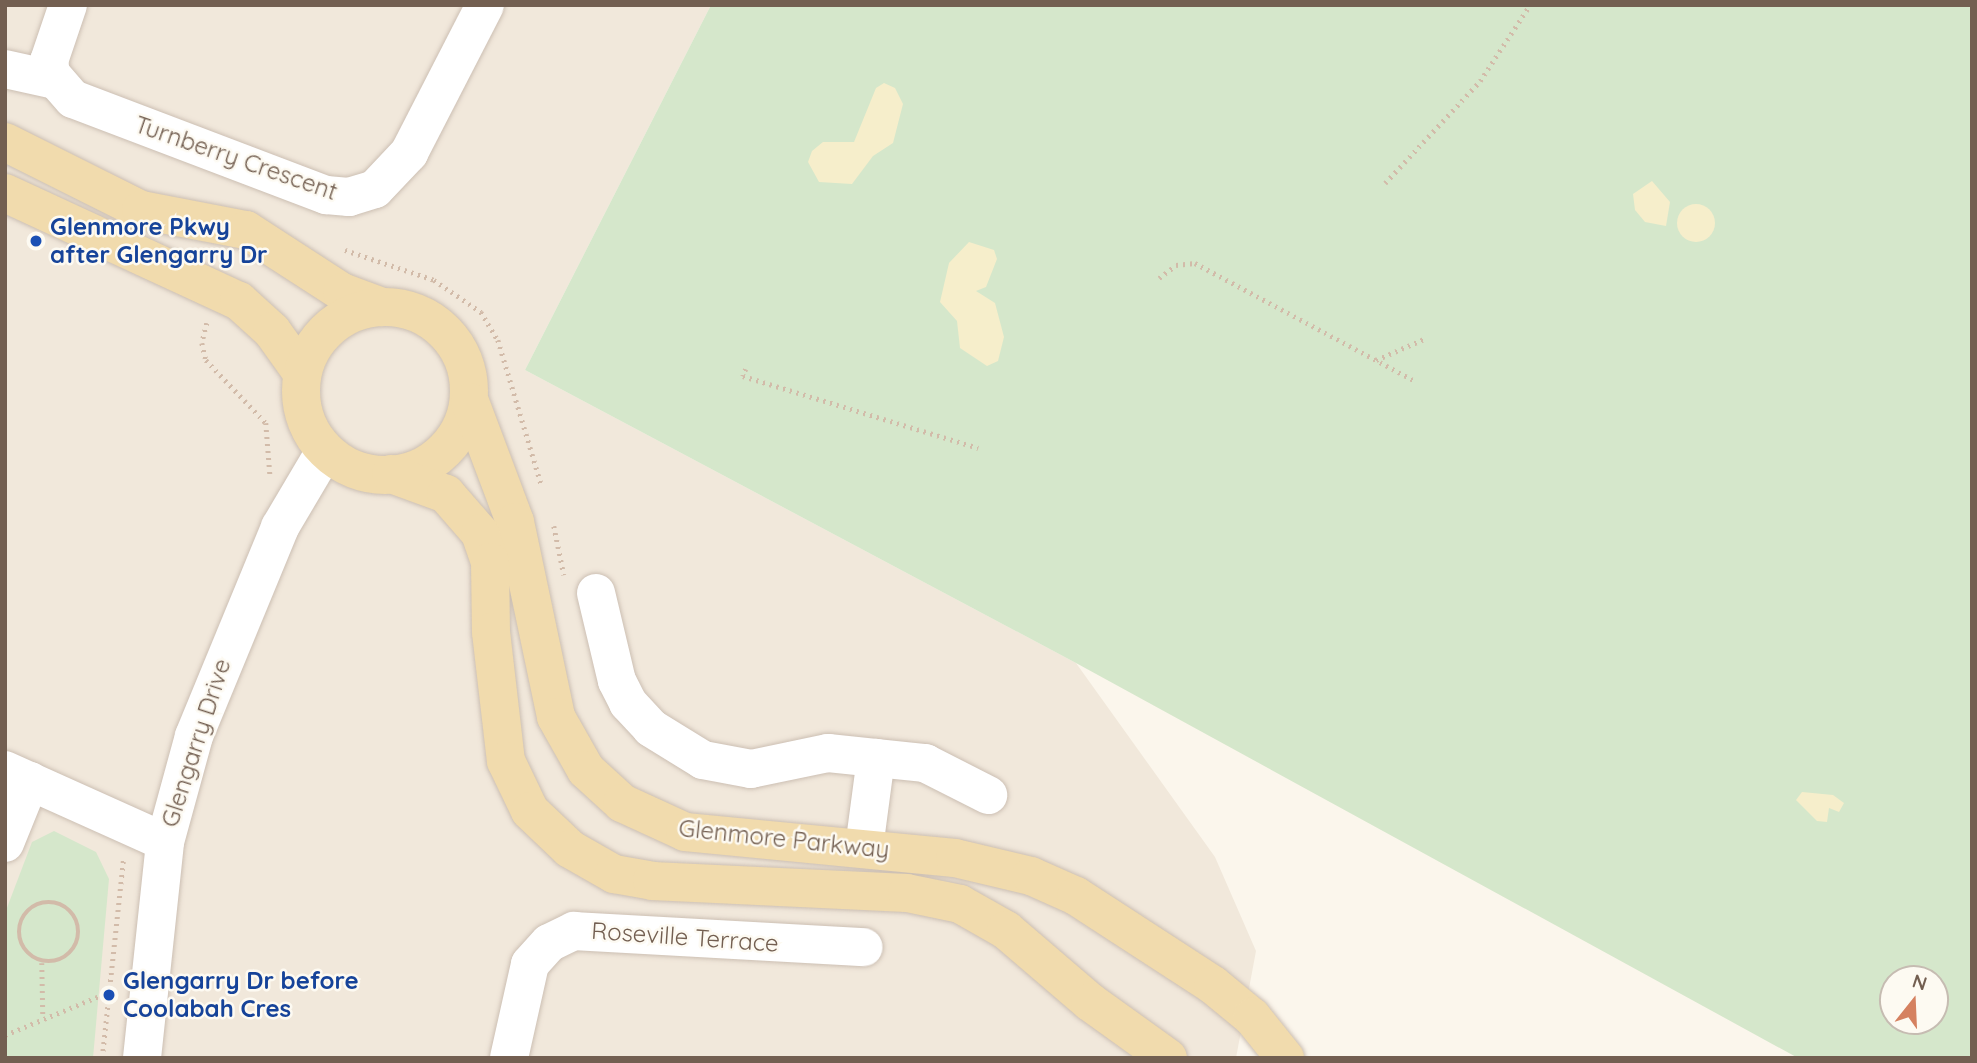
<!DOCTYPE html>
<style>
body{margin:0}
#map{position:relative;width:1977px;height:1063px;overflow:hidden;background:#fbf6ec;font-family:Quicksand,sans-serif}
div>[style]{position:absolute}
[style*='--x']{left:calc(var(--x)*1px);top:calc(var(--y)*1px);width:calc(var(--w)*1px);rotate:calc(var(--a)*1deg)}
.residential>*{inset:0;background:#f1e8db}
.green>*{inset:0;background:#d5e7cb}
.sand>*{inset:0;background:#f6eecb}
.round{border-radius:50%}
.path>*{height:4.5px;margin-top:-2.25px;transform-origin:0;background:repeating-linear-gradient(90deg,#d2bba9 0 2px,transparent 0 7px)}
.path>.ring{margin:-2.25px;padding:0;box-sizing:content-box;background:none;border:4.5px solid #d2bba9;border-radius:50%}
.roads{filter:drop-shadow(0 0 2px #ccbfb3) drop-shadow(0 0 2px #ccbfb3)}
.minor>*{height:38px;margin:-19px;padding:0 19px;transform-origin:19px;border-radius:19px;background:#fff}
.major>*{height:38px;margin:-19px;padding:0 19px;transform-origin:19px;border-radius:19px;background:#f1dbad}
.major>.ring{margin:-19px;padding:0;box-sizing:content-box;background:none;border:38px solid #f1dbad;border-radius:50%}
.dots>*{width:19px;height:19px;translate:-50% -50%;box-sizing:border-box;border:4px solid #fdfaf2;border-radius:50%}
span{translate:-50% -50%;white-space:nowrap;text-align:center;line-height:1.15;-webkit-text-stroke:5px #fdfaf2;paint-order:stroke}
.street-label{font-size:24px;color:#735f51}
.transit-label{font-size:24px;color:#164399;font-weight:700}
.left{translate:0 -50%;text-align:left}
.frame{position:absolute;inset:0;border:7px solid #735f51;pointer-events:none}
.north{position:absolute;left:1879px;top:965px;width:70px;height:70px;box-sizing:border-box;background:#fdfaf2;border:2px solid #c6bcb2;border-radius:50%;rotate:18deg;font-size:19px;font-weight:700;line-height:28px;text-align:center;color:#735f51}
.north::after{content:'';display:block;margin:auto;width:24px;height:32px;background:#d58160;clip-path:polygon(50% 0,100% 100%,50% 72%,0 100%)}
</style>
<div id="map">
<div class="residential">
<div style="clip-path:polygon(5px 5px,711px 5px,525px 370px,1076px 663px,1215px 857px,1256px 951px,1236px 1058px,5px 1058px)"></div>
</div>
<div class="green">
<div style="clip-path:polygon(evenodd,711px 5px,1972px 5px,1972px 1058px,1798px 1058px,1076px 663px,525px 370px,711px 5px,1893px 979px,1935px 979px,1935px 1021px,1893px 1021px,1893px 979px)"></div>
<div style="clip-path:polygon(54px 831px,96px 852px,109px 879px,93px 1058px,5px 1058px,5px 913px,32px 842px)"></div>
</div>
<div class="sand">
<div style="clip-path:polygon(884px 83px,895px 88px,903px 104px,893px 143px,873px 156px,852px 184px,819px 182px,808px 162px,812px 151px,823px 142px,854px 142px,876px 88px)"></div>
<div style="clip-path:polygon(1652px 181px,1670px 202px,1666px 226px,1645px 222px,1635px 210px,1633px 194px)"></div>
<div class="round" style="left:1677px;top:204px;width:38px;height:38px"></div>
<div style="clip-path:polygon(969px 242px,994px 250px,997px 259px,986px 287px,976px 291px,995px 303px,1004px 337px,998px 361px,987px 366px,960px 348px,957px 321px,940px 302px,949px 263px)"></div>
<div style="clip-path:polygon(1802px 792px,1833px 795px,1844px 803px,1839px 812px,1829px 808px,1827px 822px,1817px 821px,1796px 800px)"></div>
</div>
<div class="path">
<div style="--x:1385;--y:183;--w:139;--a:-47"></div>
<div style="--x:1480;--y:81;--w:91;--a:-56.7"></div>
<div style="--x:345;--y:250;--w:94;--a:18.6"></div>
<div style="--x:434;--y:280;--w:57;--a:34.2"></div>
<div style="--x:481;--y:312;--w:33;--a:59"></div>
<div style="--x:498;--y:340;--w:153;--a:73.3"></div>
<div style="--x:1159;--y:278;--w:21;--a:-37"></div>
<div style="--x:1176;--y:265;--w:19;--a:-6"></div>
<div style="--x:1195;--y:263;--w:250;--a:28.2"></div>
<div style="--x:207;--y:323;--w:21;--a:104"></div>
<div style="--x:202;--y:343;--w:17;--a:77"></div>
<div style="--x:206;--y:360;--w:87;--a:46.4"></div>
<div style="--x:266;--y:423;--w:51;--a:85.5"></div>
<div style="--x:1376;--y:360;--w:52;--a:-23.6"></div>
<div style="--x:746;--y:369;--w:8;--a:113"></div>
<div style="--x:743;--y:376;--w:246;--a:17"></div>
<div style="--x:554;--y:526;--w:50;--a:78.5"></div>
<div class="ring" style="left:19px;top:902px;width:55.5px;height:55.5px"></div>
<div style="--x:42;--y:963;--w:53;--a:88.9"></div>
<div style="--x:5;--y:1035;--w:110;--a:-22.4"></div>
<div style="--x:102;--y:1058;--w:199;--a:-83.9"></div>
</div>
<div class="roads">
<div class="minor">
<div style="--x:68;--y:5;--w:59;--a:108.7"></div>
<div style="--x:49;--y:61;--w:13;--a:81"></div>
<div style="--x:51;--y:74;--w:33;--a:49"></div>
<div style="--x:73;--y:99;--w:271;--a:20.8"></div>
<div style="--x:326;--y:195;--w:23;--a:5"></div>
<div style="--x:349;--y:197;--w:27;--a:-17"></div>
<div style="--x:375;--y:189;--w:50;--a:-46.6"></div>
<div style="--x:409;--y:153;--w:166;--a:-62.8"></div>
<div style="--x:5;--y:69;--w:51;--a:12.4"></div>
<div style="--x:596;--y:593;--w:90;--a:76.6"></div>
<div style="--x:617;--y:681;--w:25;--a:63"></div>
<div style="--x:628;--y:703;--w:34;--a:47"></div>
<div style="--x:651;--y:728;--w:61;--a:31.6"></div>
<div style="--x:703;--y:760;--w:49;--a:10.6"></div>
<div style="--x:751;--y:769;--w:79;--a:-11.7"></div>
<div style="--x:828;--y:753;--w:98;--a:5.9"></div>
<div style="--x:925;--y:763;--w:71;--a:26.9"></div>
<div style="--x:5;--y:770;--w:175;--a:24.2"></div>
<div style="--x:5;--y:843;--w:67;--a:-68"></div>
<div style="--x:864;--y:848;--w:91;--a:-82.4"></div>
<div style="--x:142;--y:1058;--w:217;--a:-83.9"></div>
<div style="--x:165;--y:842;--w:110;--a:-74.7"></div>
<div style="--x:194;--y:736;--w:226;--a:-67.6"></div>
<div style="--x:280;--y:527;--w:88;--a:-59.4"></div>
<div style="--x:509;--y:1058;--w:96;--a:-77.4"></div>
<div style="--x:530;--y:964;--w:28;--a:-48"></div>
<div style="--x:549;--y:943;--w:28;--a:-26"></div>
<div style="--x:574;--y:931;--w:290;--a:3.2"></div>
</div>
<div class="major">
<div style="--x:5;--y:142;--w:152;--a:26.6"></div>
<div style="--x:141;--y:210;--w:107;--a:10.8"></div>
<div style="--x:246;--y:230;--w:114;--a:32.9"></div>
<div style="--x:342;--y:292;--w:43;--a:20.6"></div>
<div style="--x:5;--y:193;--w:258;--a:24.8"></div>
<div style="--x:239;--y:301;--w:45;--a:42.3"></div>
<div style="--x:272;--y:331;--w:52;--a:54.5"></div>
<div class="ring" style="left:301px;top:307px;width:130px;height:130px"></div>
<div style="--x:470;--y:402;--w:128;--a:69.4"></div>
<div style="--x:515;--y:522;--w:199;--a:78.1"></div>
<div style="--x:556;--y:717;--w:61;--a:60.5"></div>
<div style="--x:586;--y:770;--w:49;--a:42.5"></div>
<div style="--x:622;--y:803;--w:69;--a:24.7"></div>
<div style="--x:685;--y:832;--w:271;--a:5.5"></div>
<div style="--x:955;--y:858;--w:78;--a:13.3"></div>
<div style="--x:1031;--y:876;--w:49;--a:24"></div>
<div style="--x:1076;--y:896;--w:163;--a:33"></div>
<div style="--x:1213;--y:985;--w:50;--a:39.4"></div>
<div style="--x:1252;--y:1017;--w:53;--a:51.2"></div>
<div style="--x:391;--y:474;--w:59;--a:20"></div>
<div style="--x:446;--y:494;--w:52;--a:48.9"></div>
<div style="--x:480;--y:533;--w:31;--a:71"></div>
<div style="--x:490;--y:562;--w:70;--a:89.2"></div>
<div style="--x:491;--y:632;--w:130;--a:83.4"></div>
<div style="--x:506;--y:761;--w:55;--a:64.4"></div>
<div style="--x:530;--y:811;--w:55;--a:43.5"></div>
<div style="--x:570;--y:849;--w:51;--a:29.6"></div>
<div style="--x:614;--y:874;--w:39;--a:10"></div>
<div style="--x:652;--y:881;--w:255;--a:2.7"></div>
<div style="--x:907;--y:893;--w:54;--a:11.7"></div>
<div style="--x:960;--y:904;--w:53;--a:29.5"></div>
<div style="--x:1006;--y:930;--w:111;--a:40.6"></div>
<div style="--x:1090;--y:1002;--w:96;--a:35.7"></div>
</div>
</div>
<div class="dots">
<div style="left:36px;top:241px;background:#1a4fb4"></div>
<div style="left:109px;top:995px;background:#1a4fb4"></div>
</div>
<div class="street-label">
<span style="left:236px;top:158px;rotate:19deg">Turnberry Crescent</span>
<span style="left:196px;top:743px;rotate:-72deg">Glengarry Drive</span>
<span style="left:784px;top:839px;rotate:6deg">Glenmore Parkway</span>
<span style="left:685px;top:937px;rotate:4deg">Roseville Terrace</span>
</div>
<div class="transit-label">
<span class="left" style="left:50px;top:241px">Glenmore Pkwy<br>after Glengarry Dr</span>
<span class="left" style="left:123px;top:995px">Glengarry Dr before<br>Coolabah Cres</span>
</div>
<div class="frame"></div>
<div class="north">N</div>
</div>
